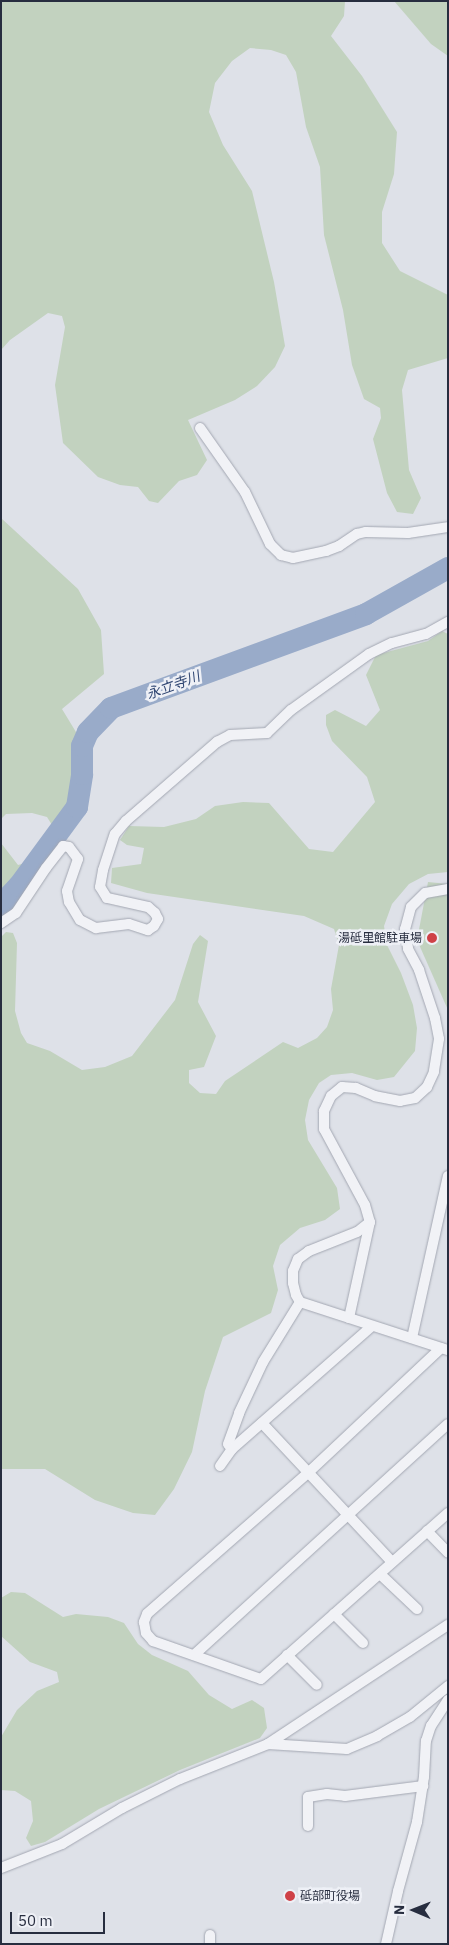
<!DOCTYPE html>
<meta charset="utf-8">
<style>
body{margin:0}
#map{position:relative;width:449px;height:1945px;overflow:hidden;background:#dee1e8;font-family:"IBM Plex Sans","Noto Sans JP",sans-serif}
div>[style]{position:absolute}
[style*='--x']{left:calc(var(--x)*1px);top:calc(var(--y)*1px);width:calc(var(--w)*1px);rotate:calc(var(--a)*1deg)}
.green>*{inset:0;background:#c2d2bf}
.river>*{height:22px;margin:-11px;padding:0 11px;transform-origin:11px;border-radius:11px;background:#99abc9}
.roads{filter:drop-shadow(0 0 1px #a3a7b2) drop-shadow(0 0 1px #a3a7b2)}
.street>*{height:10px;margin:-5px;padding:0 5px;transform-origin:5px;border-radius:5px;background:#f1f2f6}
.dots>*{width:14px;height:14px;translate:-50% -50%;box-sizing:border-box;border:2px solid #eef0f6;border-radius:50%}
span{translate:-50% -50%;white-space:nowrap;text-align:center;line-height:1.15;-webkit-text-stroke:5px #eef0f6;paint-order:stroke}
.poi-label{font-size:12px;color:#272d3f}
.right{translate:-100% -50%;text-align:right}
.left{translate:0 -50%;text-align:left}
.water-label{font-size:14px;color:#314773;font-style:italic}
.frame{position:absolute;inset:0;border:2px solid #272d3f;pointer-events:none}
.north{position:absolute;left:389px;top:1885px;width:50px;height:50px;-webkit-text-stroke:4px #eef0f6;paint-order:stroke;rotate:271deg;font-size:14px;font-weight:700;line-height:20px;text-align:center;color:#272d3f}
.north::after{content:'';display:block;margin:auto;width:18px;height:22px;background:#272d3f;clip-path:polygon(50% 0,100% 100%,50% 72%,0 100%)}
.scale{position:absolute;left:10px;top:1912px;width:95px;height:22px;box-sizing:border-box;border:2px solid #272d3f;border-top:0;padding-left:6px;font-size:15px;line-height:18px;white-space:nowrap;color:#272d3f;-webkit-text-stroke:4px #eef0f6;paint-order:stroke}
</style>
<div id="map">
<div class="green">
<div style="clip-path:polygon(4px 1px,345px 1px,344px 16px,331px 36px,362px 76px,397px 132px,394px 174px,382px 212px,382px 243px,400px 271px,448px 295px,448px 358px,408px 370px,402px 390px,409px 470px,421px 498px,413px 514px,397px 512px,387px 493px,373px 439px,381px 418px,380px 408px,364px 399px,352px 365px,343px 310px,324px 235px,320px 167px,306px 127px,296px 72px,286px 55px,271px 50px,250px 48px,232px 61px,215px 83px,209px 112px,223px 145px,252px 191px,274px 282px,285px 346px,275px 367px,257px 386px,235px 400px,188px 420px,207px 460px,197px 475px,179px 481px,158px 503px,149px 501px,138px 487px,120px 485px,98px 477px,63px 443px,55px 385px,65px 327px,62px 316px,48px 313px,10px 340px,1px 350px,1px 3px)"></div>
<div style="clip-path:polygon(394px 1px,448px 1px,448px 56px,431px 44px)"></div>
<div style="clip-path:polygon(1px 518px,78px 589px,101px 630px,104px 674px,62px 709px,79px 737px,82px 768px,72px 820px,62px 828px,52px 825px,47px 817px,32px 813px,6px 814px,1px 819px)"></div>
<div style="clip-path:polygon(442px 631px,448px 634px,448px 872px,428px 874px,409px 884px,392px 904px,384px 926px,387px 945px,401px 973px,413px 1005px,417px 1028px,415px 1051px,394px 1077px,377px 1080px,352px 1073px,331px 1075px,319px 1083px,309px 1100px,305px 1120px,308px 1140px,337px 1188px,340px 1209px,325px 1220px,300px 1228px,280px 1245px,273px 1266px,278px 1290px,271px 1313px,223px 1337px,205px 1391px,192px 1452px,174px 1489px,155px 1515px,133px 1513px,95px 1500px,45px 1469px,1px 1469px,1px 937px,6px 932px,13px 933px,17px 943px,15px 1011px,21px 1033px,27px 1043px,50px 1051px,82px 1070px,105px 1067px,132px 1056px,175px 1000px,193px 944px,200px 935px,208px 941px,198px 1002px,216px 1036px,204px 1067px,189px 1070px,189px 1083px,200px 1093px,216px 1094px,225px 1081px,283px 1042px,298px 1048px,317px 1038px,327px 1027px,333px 1010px,331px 989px,339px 945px,334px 929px,304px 916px,147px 893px,111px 883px,112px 868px,141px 864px,144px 848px,127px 845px,120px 840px,129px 826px,164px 827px,196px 819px,215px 806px,243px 802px,269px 803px,309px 849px,333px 852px,375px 802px,367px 777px,332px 741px,326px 725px,326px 715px,335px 710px,366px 726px,380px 710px,366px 675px,376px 655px,428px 641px)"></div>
<div style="clip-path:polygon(1px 843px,18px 865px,29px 862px,33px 853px,41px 846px,48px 847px,49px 854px,36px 874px,1px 906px)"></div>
<div style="clip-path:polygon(428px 882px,448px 884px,448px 1010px,417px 940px)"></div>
<div style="clip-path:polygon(11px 1592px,25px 1593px,63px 1617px,76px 1614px,108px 1617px,124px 1623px,138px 1644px,152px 1655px,188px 1671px,209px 1695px,232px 1709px,252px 1700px,264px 1708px,267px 1728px,260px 1738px,180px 1770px,99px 1809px,45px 1842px,31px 1846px,26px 1838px,33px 1821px,31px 1801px,15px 1791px,1px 1790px,1px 1737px,17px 1710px,37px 1691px,59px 1682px,57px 1672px,30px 1662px,1px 1636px,1px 1598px)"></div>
</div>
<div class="river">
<div style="--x:1;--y:905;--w:26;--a:-47"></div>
<div style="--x:19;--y:886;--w:98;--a:-53.7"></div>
<div style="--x:77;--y:807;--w:33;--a:-81"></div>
<div style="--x:82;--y:774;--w:28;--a:-90"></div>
<div style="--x:82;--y:746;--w:15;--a:-67"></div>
<div style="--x:88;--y:732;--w:33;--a:-46"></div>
<div style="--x:111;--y:708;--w:272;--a:-20.2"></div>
<div style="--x:366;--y:614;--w:94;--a:-29.3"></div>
</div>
<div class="roads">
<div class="street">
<div style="--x:200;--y:428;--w:78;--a:54.9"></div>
<div style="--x:245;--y:492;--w:58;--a:64.3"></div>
<div style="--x:270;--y:544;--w:16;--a:45"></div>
<div style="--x:281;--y:555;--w:12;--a:14"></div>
<div style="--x:293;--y:558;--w:34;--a:-12"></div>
<div style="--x:326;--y:551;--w:14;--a:-21"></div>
<div style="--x:339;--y:546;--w:22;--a:-34"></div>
<div style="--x:357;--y:534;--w:9;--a:-13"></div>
<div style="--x:366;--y:532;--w:42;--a:1.4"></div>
<div style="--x:408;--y:533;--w:40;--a:-8.5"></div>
<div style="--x:448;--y:889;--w:23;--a:170"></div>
<div style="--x:425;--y:893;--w:20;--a:135"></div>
<div style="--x:411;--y:907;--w:23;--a:105"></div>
<div style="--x:405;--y:929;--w:20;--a:81"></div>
<div style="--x:408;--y:949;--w:24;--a:62"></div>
<div style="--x:419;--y:970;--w:51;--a:71.6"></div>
<div style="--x:435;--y:1018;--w:21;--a:79"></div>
<div style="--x:439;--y:1039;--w:33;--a:99"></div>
<div style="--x:434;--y:1072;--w:17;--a:115"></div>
<div style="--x:427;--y:1087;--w:16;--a:137"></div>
<div style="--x:415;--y:1098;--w:15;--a:169"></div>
<div style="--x:400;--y:1101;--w:25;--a:-169"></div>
<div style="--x:375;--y:1096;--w:21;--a:-157"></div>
<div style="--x:356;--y:1088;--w:14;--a:-176"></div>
<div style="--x:342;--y:1087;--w:14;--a:141"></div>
<div style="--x:331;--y:1096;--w:17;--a:115"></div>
<div style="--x:324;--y:1111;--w:18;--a:90"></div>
<div style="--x:324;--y:1129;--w:86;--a:61.7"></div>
<div style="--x:365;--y:1205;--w:18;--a:74"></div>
<div style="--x:370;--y:1222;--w:16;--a:142"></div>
<div style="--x:357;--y:1232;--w:52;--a:158.4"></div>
<div style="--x:309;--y:1251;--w:14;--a:144"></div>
<div style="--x:298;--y:1259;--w:13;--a:113"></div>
<div style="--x:293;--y:1271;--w:12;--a:90"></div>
<div style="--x:293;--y:1283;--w:12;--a:76"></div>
<div style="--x:296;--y:1295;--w:8;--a:60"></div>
<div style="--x:300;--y:1302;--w:156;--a:18"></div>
<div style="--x:1;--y:923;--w:18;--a:-34"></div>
<div style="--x:16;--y:913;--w:54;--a:-56.3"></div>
<div style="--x:46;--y:868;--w:28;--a:-52"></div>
<div style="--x:63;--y:846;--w:6;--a:9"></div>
<div style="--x:69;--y:847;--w:15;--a:53"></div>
<div style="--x:78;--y:859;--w:34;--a:109"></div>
<div style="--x:67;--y:891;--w:11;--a:80"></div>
<div style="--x:69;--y:902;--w:21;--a:59"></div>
<div style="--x:80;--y:920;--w:18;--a:27"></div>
<div style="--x:96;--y:928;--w:33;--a:-7"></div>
<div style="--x:129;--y:924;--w:20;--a:18"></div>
<div style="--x:148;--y:930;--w:7;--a:-34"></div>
<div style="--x:154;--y:926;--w:8;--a:-60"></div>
<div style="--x:158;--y:919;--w:7;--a:-117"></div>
<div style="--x:155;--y:913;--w:9;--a:-139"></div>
<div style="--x:148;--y:907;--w:42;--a:-167.6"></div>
<div style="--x:107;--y:898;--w:13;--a:-122"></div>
<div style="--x:100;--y:887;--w:17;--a:-80"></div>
<div style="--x:103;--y:870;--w:38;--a:-72"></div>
<div style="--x:115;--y:834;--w:17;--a:-50"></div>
<div style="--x:126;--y:821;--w:121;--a:-41"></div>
<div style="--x:217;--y:742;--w:15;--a:-28"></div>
<div style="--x:230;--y:735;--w:37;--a:-3"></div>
<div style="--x:267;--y:733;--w:33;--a:-44"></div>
<div style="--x:291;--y:710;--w:96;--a:-35.7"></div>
<div style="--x:369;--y:654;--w:25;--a:-26"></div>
<div style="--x:392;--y:643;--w:35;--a:-15"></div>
<div style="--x:426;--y:634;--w:25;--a:-29"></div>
<div style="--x:349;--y:1318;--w:98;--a:-77.7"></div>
<div style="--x:412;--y:1338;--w:166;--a:-77.5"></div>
<div style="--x:441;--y:1348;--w:181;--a:136.8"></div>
<div style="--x:309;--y:1472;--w:215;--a:138.8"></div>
<div style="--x:147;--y:1614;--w:9;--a:111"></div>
<div style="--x:144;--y:1622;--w:11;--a:80"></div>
<div style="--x:146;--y:1633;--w:11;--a:49"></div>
<div style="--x:153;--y:1641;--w:114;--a:19.4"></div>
<div style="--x:261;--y:1679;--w:250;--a:-41.6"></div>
<div style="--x:262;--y:1423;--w:190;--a:46.9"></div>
<div style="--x:232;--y:1449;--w:6;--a:-129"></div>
<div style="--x:228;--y:1444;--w:33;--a:-70"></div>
<div style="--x:239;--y:1413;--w:56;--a:-64.8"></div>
<div style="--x:263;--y:1362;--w:70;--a:-58.3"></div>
<div style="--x:220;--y:1466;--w:21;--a:-55"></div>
<div style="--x:232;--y:1449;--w:186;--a:-41.3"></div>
<div style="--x:427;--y:1531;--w:30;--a:46"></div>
<div style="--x:380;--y:1574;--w:51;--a:43.4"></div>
<div style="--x:334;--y:1614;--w:41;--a:45"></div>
<div style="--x:194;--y:1655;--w:343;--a:-42.3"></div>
<div style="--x:287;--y:1655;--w:42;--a:45"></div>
<div style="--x:268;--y:1744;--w:79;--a:3.6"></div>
<div style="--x:347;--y:1749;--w:33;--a:-23"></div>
<div style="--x:377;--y:1736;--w:38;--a:-30"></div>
<div style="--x:410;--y:1717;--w:49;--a:-39.2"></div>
<div style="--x:308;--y:1826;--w:29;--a:-90"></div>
<div style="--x:308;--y:1797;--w:19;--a:-9"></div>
<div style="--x:327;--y:1794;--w:18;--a:6"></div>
<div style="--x:345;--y:1796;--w:79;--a:-7.3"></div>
<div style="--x:1;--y:1868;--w:66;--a:-21.5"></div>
<div style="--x:62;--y:1844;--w:70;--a:-31"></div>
<div style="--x:122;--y:1808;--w:65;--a:-26.6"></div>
<div style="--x:180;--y:1779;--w:95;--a:-21.7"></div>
<div style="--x:268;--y:1744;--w:216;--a:-33.5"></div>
<div style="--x:210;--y:1935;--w:9;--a:90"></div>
<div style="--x:386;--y:1944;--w:54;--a:-77.2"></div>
<div style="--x:398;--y:1891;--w:72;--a:-74.6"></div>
<div style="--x:417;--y:1822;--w:46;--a:-81.2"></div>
<div style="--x:424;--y:1777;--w:36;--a:-87"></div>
<div style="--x:426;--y:1741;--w:16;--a:-72"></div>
<div style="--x:431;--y:1726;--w:31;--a:-57"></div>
</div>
</div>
<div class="dots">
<div style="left:432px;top:938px;background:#cf4147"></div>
<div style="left:290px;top:1896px;background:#cf4147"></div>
</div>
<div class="poi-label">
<span class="right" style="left:422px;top:938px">湯砥里館駐車場</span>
<span class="left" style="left:300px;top:1896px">砥部町役場</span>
</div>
<div class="water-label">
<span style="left:173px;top:685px;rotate:-20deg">永立寺川</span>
</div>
<div class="frame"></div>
<div class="north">N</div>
<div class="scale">50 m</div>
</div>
